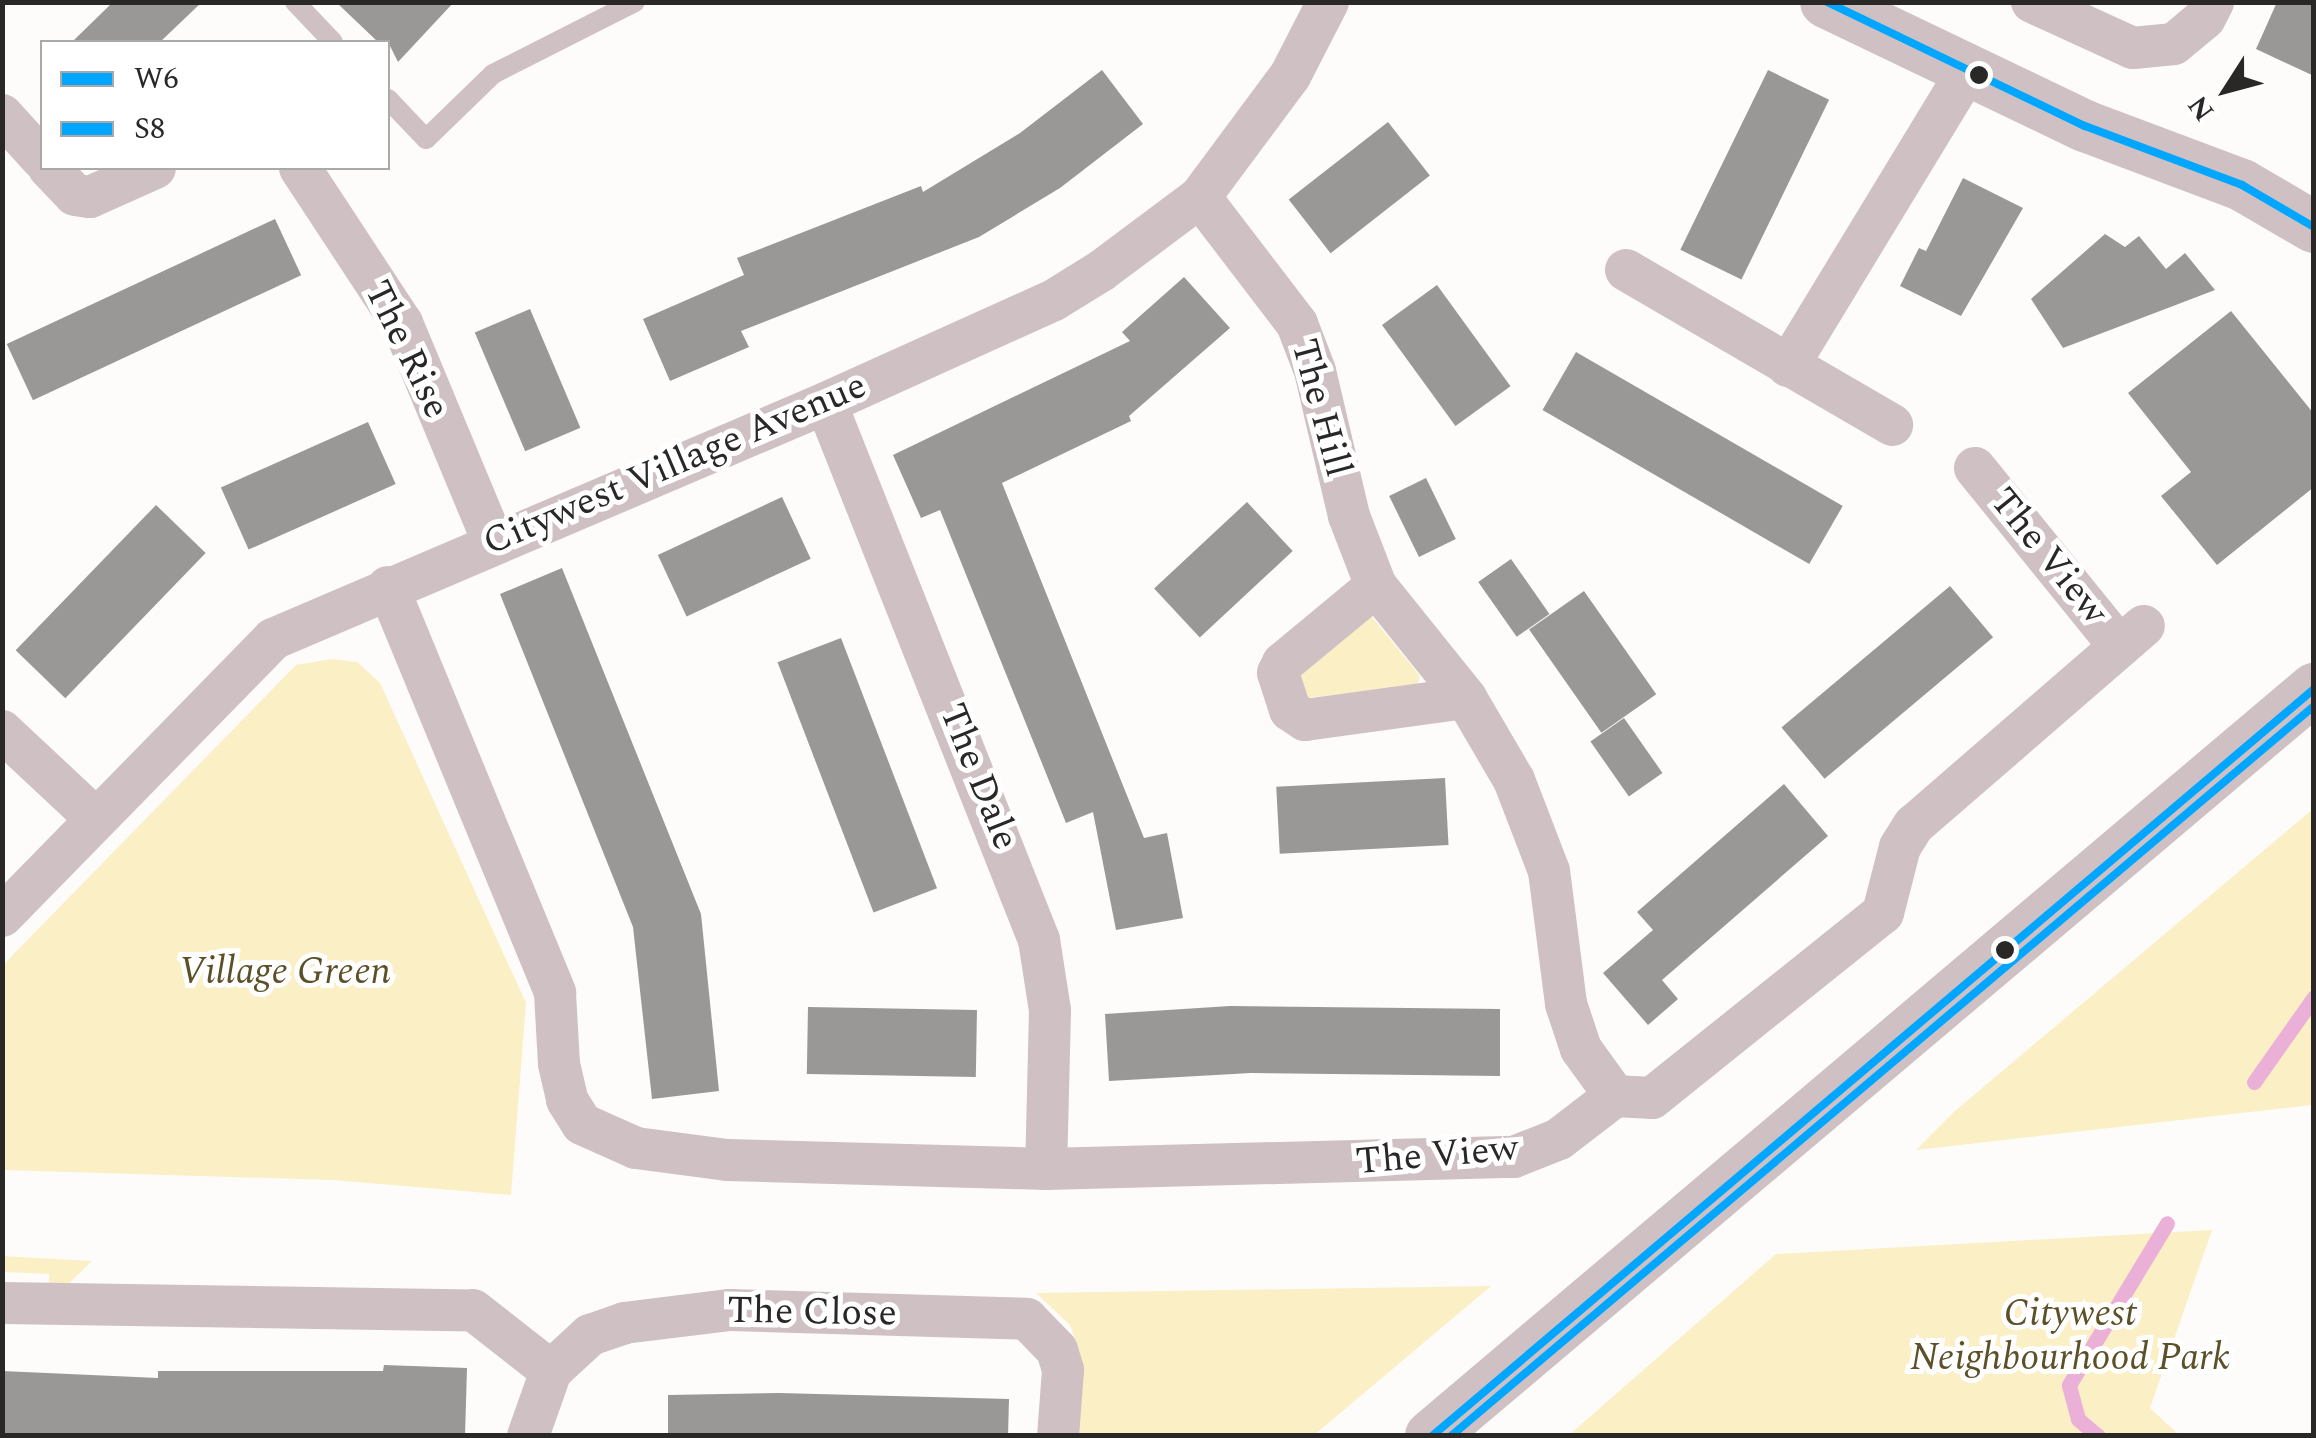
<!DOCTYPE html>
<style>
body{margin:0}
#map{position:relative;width:2316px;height:1438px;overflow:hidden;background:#fdfcfb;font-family:Spectral,serif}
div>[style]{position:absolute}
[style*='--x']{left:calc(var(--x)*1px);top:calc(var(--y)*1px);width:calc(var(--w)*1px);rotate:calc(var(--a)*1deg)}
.green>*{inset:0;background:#fbefc5}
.stream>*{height:15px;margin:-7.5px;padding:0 7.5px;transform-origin:7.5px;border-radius:7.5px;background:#ebb0d7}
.building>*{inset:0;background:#999897;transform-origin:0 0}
.service>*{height:20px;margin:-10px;padding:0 10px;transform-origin:10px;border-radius:10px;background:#cfc1c3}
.minor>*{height:42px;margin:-21px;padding:0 21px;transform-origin:21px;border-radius:21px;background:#cfc1c3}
.tertiary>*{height:52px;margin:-26px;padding:0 26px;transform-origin:26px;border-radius:26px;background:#cfc1c3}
.bus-1>*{height:8px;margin:-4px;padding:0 4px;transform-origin:4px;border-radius:4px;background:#00a6ff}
.bus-2>*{height:8px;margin:-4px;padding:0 4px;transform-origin:4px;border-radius:4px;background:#00a6ff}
.dots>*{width:28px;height:28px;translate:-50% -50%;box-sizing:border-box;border:5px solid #fff;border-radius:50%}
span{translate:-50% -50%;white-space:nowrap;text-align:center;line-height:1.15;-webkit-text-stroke:10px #fff;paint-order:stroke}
.street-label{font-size:38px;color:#2a2727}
.park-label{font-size:38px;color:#5b5027;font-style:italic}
.frame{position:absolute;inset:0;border:5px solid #2a2727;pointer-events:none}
.legend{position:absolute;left:40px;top:40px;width:350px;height:130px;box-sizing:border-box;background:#fff;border:2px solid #aaa9a9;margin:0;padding:12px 18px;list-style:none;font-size:30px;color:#2a2727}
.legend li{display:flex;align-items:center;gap:20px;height:50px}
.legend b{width:50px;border:2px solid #aaa9a9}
.north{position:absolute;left:2176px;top:40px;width:100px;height:100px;-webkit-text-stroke:8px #fff;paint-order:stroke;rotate:234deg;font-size:28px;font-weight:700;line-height:40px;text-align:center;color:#2a2727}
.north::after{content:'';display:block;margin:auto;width:35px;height:45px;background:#2a2727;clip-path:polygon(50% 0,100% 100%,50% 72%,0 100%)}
</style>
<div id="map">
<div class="green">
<div style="clip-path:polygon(1371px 616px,1420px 676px,1417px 686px,1304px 698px,1298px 690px,1302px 666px)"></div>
<div style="clip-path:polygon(331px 659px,357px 662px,380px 683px,526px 1003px,511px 1195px,333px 1180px,3px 1170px,3px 965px,296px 665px)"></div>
<div style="clip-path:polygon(2313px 809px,2313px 1105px,1916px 1150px,1955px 1111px)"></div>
<div style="clip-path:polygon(2212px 1230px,2150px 1408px,2179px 1435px,1569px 1435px,1776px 1254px)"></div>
<div style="clip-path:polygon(2px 1256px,92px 1261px,63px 1289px,49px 1293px,49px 1274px,3px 1272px)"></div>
<div style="clip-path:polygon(1491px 1286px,1313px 1436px,1077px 1435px,1080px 1352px,1070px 1325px,1036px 1293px)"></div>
</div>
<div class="stream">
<div style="--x:2254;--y:1082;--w:104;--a:-54.8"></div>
<div style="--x:2098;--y:1436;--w:26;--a:-140"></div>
<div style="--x:2078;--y:1419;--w:35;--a:-105"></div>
<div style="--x:2069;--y:1385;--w:189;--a:-58.8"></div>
</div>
<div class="building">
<div style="clip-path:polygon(113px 2px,202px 2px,160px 42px,72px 42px)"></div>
<div style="clip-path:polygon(336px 2px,454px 2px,398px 62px,388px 42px,378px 42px)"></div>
<div style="clip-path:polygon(2277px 2px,2314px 2px,2314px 76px,2256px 49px)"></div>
<div style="clip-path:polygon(1102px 70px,1143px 124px,1060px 188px,979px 237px,741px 331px,749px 347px,670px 381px,643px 319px,744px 275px,737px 258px,921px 186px,923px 192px,1020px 133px)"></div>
<div style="left:1768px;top:70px;width:68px;height:200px;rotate:26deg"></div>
<div style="left:1388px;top:122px;width:68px;height:126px;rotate:52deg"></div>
<div style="clip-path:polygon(1963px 178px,2023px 208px,1961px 316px,1900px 286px,1919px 248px,1926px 251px)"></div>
<div style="left:275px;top:219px;width:62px;height:296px;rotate:65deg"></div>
<div style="clip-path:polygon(2105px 234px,2125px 247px,2139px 236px,2166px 269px,2185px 253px,2215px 290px,2063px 348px,2031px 299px)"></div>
<div style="clip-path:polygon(1184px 277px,1230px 328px,1129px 416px,1131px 421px,1002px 483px,1144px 838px,1167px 833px,1183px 918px,1116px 930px,1093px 812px,1066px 823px,940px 510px,921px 518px,893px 455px,1130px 341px,1122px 332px)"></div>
<div style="left:1437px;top:285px;width:125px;height:68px;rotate:54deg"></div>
<div style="left:530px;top:309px;width:129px;height:60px;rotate:67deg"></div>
<div style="clip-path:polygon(2231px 311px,2314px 414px,2314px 487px,2217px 565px,2161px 496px,2191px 472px,2128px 393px)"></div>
<div style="left:1576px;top:352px;width:308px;height:67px;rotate:30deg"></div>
<div style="left:368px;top:422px;width:68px;height:161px;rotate:66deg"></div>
<div style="left:1426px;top:478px;width:68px;height:41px;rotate:64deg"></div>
<div style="left:782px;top:497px;width:68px;height:137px;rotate:65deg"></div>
<div style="left:1247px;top:502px;width:67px;height:127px;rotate:47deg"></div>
<div style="left:156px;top:505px;width:69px;height:202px;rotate:44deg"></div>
<div style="left:1511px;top:559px;width:67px;height:40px;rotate:55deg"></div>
<div style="clip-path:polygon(562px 568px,701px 914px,719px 1091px,652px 1099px,633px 927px,500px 594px)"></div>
<div style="left:1950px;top:586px;width:67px;height:220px;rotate:50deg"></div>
<div style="left:1584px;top:591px;width:126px;height:67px;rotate:55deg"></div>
<div style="left:841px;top:638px;width:268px;height:68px;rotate:69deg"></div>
<div style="left:1624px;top:718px;width:67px;height:41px;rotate:55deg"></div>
<div style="left:1445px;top:778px;width:67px;height:169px;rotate:87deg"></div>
<div style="clip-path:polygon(1784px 784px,1828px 836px,1662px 980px,1678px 999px,1648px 1025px,1603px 973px,1653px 930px,1637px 912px)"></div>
<div style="clip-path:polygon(1230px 1006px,1500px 1009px,1500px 1076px,1251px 1073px,1109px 1081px,1105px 1014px)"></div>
<div style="left:808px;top:1007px;width:169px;height:67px;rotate:1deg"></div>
<div style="clip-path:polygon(384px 1365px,467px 1368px,465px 1436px,2px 1436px,2px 1371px,158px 1378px,158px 1371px,383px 1371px)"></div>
<div style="clip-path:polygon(779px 1393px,1009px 1399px,1008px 1436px,668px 1436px,668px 1395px)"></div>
</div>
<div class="service">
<div style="--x:295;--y:2;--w:55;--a:46.5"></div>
<div style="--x:388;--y:99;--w:55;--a:46.5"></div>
<div style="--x:426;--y:139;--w:93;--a:-44.1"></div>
<div style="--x:493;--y:74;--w:159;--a:-26.9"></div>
</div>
<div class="minor">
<div style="--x:2032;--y:2;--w:111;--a:24.5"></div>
<div style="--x:2133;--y:48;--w:41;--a:-5.6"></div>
<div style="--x:2174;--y:44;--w:40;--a:-40"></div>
<div style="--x:2205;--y:18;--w:18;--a:-63"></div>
<div style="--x:2;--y:115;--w:59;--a:47.7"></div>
<div style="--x:49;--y:168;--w:37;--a:46"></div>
<div style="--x:75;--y:195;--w:15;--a:8"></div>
<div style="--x:90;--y:197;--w:71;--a:-24"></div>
<div style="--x:300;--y:168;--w:186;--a:56.7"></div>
<div style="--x:402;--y:323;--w:237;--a:67.4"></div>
<div style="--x:1200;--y:197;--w:160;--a:52.6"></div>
<div style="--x:1297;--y:324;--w:50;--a:69"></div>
<div style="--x:1315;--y:371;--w:149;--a:76.8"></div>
<div style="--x:1349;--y:516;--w:75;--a:68.9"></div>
<div style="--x:1376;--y:586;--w:144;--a:51.2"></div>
<div style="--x:1466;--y:698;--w:95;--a:59.7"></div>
<div style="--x:1514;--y:780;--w:97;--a:69"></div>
<div style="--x:1549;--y:871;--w:134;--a:82.7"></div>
<div style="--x:1566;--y:1004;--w:47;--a:71.6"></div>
<div style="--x:1581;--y:1049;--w:58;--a:54.1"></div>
<div style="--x:1626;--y:270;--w:308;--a:30.2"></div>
<div style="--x:1788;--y:366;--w:346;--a:-58.7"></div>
<div style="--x:826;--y:403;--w:578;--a:68.36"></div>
<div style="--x:1039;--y:940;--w:71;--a:81.1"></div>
<div style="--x:1050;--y:1010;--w:159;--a:91.4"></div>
<div style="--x:1975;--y:468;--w:230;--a:51"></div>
<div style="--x:1376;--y:586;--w:121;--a:140.4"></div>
<div style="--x:1283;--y:663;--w:11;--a:117"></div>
<div style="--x:1278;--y:673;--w:39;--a:72"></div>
<div style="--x:1290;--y:710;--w:18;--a:34"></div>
<div style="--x:1305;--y:720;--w:162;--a:-7.8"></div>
<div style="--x:388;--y:587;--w:439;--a:67.6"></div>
<div style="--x:555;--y:993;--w:71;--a:86.8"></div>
<div style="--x:559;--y:1064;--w:37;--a:77"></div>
<div style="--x:567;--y:1100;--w:28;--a:58"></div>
<div style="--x:582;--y:1124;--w:59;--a:24"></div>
<div style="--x:636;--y:1148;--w:92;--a:7.5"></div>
<div style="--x:727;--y:1160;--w:319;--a:1.6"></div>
<div style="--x:1046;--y:1169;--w:468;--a:-1.5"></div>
<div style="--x:1514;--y:1157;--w:48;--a:-21.8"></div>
<div style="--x:1559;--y:1139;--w:71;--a:-37.5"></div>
<div style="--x:1615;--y:1096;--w:37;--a:3"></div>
<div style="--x:1652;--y:1098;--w:296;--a:-38.7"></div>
<div style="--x:1883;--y:913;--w:68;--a:-75.6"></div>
<div style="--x:1900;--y:847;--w:26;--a:-58"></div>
<div style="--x:1914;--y:825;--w:304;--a:-40.9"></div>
<div style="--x:2;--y:731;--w:127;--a:43.1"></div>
<div style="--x:2;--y:916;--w:388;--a:-45.6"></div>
<div style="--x:273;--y:639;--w:601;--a:-23.11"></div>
<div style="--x:826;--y:403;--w:250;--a:-24.3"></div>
<div style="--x:1054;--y:300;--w:55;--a:-31.7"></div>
<div style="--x:1101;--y:271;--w:124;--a:-36.8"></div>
<div style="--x:1200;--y:197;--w:151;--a:-53.4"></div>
<div style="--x:1290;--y:76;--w:83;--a:-62.8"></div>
<div style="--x:2;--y:1303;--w:471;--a:0.9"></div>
<div style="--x:473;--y:1310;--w:99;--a:38"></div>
<div style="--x:528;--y:1436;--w:69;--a:-70.5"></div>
<div style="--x:551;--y:1371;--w:53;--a:-42.7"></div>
<div style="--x:590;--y:1335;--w:36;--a:-19"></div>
<div style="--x:624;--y:1323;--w:107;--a:-7"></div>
<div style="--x:730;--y:1310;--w:297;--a:1.7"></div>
<div style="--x:1027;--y:1319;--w:43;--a:45.9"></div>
<div style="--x:1057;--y:1350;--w:21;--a:73"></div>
<div style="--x:1063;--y:1370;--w:66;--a:94.3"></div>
</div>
<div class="tertiary">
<div style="--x:1826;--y:2;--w:287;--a:25.6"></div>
<div style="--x:2085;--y:126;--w:168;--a:20.6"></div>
<div style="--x:2242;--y:185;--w:83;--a:30.3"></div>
<div style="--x:1431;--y:1436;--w:1157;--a:-40.23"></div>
</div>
<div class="bus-1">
<div style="--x:1827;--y:2;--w:286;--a:25.7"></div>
<div style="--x:2085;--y:126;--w:168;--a:20.6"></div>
<div style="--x:2242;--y:185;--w:83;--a:30.3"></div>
<div style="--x:1432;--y:1436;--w:1156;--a:-40.26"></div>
</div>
<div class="bus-2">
<div style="--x:1451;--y:1436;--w:1130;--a:-40.23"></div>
</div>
<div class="dots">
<div style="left:1979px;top:75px;background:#2a2727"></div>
<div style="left:2005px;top:950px;background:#2a2727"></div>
</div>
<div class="street-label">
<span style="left:406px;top:350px;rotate:64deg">The Rise</span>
<span style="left:1320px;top:408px;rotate:75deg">The Hill</span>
<span style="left:675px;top:465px;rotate:-23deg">Citywest Village Avenue</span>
<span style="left:2048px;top:557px;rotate:51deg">The View</span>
<span style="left:978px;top:777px;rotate:68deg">The Dale</span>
<span style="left:1437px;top:1156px;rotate:-5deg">The View</span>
<span style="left:812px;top:1313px;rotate:1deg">The Close</span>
</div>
<div class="park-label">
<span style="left:285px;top:973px">Village Green</span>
<span style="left:2070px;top:1337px">Citywest<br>Neighbourhood Park</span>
</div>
<div class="frame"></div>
<ul class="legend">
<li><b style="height:12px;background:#00a6ff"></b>W6</li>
<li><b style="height:12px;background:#00a6ff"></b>S8</li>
</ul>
<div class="north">N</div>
</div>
